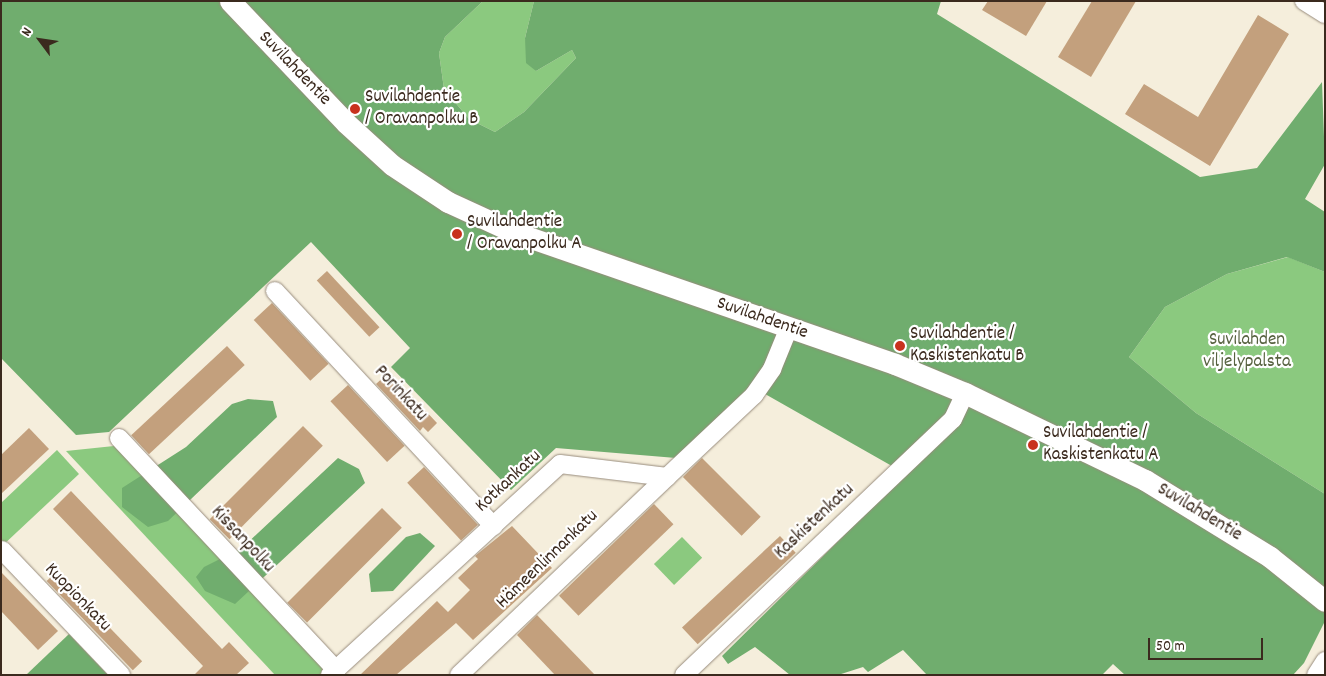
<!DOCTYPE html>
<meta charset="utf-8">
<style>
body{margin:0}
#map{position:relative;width:1326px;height:676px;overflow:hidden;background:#f5eedc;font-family:Dekko,sans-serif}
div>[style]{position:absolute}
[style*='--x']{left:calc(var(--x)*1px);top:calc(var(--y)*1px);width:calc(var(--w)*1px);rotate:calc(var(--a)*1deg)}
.green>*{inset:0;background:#8bc97f;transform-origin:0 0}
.forest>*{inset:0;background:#70ad6e}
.building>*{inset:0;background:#c3a07d;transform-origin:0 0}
.roads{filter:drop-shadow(0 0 1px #988c7d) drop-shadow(0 0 1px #988c7d)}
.minor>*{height:18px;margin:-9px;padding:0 9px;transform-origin:9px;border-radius:9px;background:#fff}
.tertiary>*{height:21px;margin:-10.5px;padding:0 10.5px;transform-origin:10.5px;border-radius:10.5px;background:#fff}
.dots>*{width:14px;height:14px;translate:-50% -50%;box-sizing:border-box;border:2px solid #fff;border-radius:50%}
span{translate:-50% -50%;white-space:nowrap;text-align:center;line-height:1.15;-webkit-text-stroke:4.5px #fff;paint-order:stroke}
.street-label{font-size:19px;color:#3b2a1e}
.poi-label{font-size:19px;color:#3b2a1e}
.left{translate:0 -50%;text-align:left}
.park-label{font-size:19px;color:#576240}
.frame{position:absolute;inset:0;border:2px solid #3b2a1e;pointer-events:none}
.north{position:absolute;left:15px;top:15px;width:50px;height:50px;-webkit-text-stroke:4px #fff;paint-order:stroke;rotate:301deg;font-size:14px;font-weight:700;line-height:20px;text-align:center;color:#3b2a1e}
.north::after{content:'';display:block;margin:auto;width:18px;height:22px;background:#3b2a1e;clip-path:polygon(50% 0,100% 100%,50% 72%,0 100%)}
.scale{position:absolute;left:1148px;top:638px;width:115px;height:22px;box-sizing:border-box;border:2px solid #3b2a1e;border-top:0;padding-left:6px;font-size:15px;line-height:18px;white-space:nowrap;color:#3b2a1e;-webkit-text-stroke:4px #fff;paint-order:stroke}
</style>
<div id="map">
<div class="green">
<div style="clip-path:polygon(483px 1px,534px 1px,525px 38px,536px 71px,572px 50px,576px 58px,524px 112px,495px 132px,469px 119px,444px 89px,439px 53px,445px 37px)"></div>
<div style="clip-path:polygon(1288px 257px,1325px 272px,1325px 494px,1196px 413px,1129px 357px,1165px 307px,1227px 274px)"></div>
<div style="clip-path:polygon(114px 446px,328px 667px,319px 675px,275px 675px,66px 451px)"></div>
<div style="clip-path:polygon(57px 450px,79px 474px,1px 547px,1px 503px)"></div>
<div style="left:682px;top:537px;width:29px;height:39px;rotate:46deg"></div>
</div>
<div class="forest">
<div style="clip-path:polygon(1px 1px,483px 1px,445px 37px,439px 53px,444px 89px,469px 119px,495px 132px,524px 112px,576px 58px,572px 50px,536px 71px,526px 63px,525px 38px,534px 1px,941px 1px,937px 14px,1200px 177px,1257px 168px,1322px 82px,1325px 164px,1305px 199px,1325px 212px,1325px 272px,1287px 257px,1227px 274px,1165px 307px,1129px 357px,1196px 413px,1325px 494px,1325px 621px,1304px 663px,1293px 675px,1125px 675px,1113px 664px,1102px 675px,927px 675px,903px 650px,868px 672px,863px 667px,838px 675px,790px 675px,755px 647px,728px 664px,722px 656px,906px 474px,751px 386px,676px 458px,556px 448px,511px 490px,391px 367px,410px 348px,311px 242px,109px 432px,76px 435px,1px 358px)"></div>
<div style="clip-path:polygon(248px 399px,273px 401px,277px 417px,168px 521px,148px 527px,122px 507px,122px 488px,186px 447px,232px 404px)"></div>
<div style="clip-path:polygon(338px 458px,359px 469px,365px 483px,235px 604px,205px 591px,196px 577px,204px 567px,242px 548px)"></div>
<div style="clip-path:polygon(420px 533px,435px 546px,393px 591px,371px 592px,369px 574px,406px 537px)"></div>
<div style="clip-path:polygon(69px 634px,108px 675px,26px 675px)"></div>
</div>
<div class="building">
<div style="clip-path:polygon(988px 1px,1047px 1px,1026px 36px,982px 10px)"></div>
<div style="clip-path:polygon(1092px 1px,1136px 1px,1091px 77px,1058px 57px)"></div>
<div style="clip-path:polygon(1258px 15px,1289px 34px,1210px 166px,1125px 114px,1144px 84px,1198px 117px)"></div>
<div style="left:327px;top:271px;width:77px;height:14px;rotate:47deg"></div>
<div style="left:272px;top:303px;width:83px;height:25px;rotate:47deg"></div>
<div style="left:227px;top:346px;width:26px;height:131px;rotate:47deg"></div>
<div style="clip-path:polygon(389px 372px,437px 423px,428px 432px,423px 427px,420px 431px,376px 384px)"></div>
<div style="left:348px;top:385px;width:83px;height:24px;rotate:47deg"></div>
<div style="left:303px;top:426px;width:28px;height:132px;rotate:45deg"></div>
<div style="clip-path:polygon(29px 428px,49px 449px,1px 494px,1px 455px)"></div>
<div style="left:702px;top:458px;width:83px;height:27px;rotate:45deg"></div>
<div style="left:424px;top:467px;width:79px;height:23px;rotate:47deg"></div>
<div style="clip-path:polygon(71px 491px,222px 649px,229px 642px,249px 663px,236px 675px,194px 675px,203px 666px,53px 509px)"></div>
<div style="left:654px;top:504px;width:28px;height:132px;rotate:46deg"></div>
<div style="left:382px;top:508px;width:28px;height:134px;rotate:45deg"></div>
<div style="clip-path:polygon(512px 526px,552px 568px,473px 640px,456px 623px,396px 675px,360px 675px,437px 601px,448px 612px,470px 590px,458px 578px,478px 559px,475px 556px)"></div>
<div style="left:780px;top:536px;width:23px;height:134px;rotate:47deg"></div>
<div style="clip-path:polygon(1px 572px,58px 631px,38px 650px,1px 611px)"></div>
<div style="left:56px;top:572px;width:124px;height:13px;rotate:46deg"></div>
<div style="clip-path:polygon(537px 615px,595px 675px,555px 675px,517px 635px)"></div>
</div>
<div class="roads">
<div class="minor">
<div style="--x:1304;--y:1;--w:25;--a:32"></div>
<div style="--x:275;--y:291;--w:321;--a:47.1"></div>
<div style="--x:119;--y:438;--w:318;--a:46.9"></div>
<div style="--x:2;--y:550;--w:173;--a:46.4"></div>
<div style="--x:330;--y:675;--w:312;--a:-42.5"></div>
<div style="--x:560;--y:464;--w:108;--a:6.9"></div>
<div style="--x:667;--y:477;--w:120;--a:-43.3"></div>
<div style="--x:754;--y:395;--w:32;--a:-55"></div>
<div style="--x:772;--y:369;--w:42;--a:-67.7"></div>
<div style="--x:459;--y:675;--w:287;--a:-43.6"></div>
<div style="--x:684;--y:675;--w:371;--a:-43.6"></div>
<div style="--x:953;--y:419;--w:29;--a:-65"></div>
<div style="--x:1316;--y:675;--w:17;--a:-57"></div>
</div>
<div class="tertiary">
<div style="--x:230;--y:1;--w:168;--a:46.4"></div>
<div style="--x:346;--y:123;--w:62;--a:42.4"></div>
<div style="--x:392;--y:165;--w:67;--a:33.5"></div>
<div style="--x:448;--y:202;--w:69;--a:24.7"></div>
<div style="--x:511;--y:231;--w:406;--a:19.1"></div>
<div style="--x:895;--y:364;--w:76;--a:22.5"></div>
<div style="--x:965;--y:393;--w:200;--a:25.8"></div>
<div style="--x:1145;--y:480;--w:147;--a:31.6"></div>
<div style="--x:1270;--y:557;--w:70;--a:38.7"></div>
</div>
</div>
<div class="dots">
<div style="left:355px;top:109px;background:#c8321e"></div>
<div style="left:457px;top:234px;background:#c8321e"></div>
<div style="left:900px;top:346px;background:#c8321e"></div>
<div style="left:1033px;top:445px;background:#c8321e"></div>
</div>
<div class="street-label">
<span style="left:294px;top:69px;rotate:46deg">Suvilahdentie</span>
<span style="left:762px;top:319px;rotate:19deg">Suvilahdentie</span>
<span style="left:400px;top:394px;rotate:47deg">Porinkatu</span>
<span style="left:509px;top:482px;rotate:-43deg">Kotkankatu</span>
<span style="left:1199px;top:513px;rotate:31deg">Suvilahdentie</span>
<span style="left:815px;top:522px;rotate:-43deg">Kaskistenkatu</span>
<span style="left:242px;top:540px;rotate:47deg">Kissanpolku</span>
<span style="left:548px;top:560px;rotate:-44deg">Hämeenlinnankatu</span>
<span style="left:77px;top:598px;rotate:46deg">Kuopionkatu</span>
</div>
<div class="poi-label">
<span class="left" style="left:365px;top:109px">Suvilahdentie<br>/ Oravanpolku B</span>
<span class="left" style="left:467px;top:234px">Suvilahdentie<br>/ Oravanpolku A</span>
<span class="left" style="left:910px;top:346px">Suvilahdentie /<br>Kaskistenkatu B</span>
<span class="left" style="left:1043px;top:445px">Suvilahdentie /<br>Kaskistenkatu A</span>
</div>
<div class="park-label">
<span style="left:1247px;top:352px">Suvilahden<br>viljelypalsta</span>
</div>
<div class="frame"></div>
<div class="north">N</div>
<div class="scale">50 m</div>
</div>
